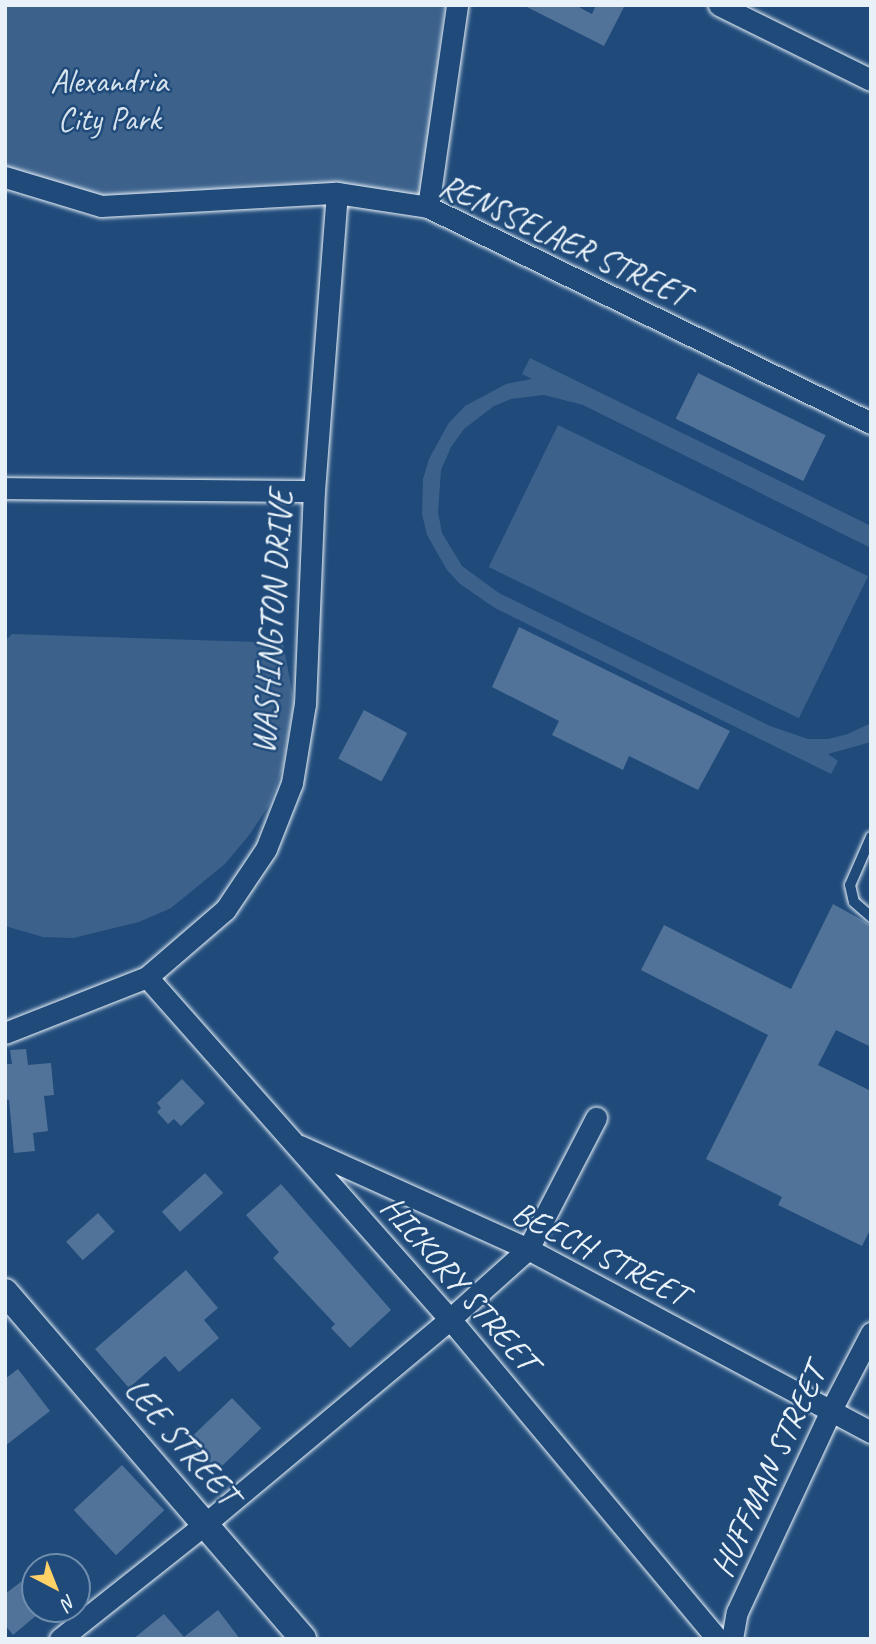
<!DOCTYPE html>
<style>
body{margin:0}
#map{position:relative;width:876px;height:1644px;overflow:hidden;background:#1f4a7a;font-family:Caveat,sans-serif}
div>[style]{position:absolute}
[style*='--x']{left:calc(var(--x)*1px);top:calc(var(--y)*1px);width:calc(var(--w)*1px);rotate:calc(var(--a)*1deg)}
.green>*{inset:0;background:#3c628c;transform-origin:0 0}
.building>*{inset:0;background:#517399;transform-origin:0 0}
.roads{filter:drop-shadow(0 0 2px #e8f1f8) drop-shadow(0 0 2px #e8f1f8)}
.service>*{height:10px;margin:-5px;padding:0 5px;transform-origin:5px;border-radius:5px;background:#1f4a7a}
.minor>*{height:21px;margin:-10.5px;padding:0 10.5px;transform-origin:10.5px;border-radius:10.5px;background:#1f4a7a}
.tertiary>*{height:26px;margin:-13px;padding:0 13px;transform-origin:13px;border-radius:13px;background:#1f4a7a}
span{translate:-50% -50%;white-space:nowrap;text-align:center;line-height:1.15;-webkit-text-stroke:5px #1f4a7a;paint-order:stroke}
.park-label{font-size:33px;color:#d7e3ed}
.street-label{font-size:33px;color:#e8f1f8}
.frame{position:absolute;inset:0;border:7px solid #e8f1f8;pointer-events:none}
.north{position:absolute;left:21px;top:1553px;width:70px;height:70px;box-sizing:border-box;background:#1f4a7a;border:2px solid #6f8dac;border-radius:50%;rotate:138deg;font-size:19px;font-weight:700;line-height:28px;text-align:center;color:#e8f1f8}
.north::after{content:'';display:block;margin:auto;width:24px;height:32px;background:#ffd166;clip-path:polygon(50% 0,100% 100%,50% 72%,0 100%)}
</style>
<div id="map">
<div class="green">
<div style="clip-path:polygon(5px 5px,445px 5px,421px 195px,291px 185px,102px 198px,5px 171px)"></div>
<div style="clip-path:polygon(530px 358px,871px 526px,871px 548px,583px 405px,544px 395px,511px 399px,494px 406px,464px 429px,451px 447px,441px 470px,438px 512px,442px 533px,462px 566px,499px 593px,770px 726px,808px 739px,828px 739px,848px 734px,871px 723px,871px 742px,828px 754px,838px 761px,831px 774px,495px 608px,460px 584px,447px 570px,427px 535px,422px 514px,423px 479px,429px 459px,448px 424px,465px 406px,506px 384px,532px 379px,522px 374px)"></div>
<div style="left:558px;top:425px;width:345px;height:158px;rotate:26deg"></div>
<div style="clip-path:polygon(12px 634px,283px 643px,294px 702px,282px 770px,269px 805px,250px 834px,225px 864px,171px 908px,139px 922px,73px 938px,43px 937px,5px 926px,5px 641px)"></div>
</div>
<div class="building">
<div style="clip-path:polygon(523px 5px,575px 5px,592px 14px,596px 5px,625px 5px,604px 46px)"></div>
<div style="left:698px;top:373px;width:142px;height:51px;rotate:26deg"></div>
<div style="clip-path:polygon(519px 627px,730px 731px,698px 790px,629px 756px,623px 770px,552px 735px,559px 721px,492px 687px)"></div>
<div style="left:364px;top:710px;width:49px;height:55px;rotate:28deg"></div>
<div style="clip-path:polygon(833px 904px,871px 925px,871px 1047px,836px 1030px,818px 1065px,871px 1091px,871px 1228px,862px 1246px,778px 1205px,782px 1197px,706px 1159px,768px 1035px,641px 970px,664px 925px,791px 989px)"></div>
<div style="clip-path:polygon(26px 1049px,28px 1065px,51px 1063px,54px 1095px,44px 1096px,48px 1131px,33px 1133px,35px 1151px,14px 1153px,9px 1100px,5px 1099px,5px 1064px,12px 1064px,10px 1050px)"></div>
<div style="clip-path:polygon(182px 1079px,205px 1103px,181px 1126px,174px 1119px,168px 1124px,157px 1112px,161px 1108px,157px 1103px)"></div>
<div style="left:205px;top:1173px;width:27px;height:58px;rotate:48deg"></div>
<div style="clip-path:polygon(281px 1184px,391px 1310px,350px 1348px,331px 1328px,335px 1324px,273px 1258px,279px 1252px,246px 1215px)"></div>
<div style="left:98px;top:1213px;width:25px;height:43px;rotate:48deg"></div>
<div style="clip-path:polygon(186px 1270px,218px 1308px,204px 1320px,219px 1338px,179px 1372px,165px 1356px,129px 1388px,95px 1349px)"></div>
<div style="clip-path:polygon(18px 1369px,50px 1411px,5px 1446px,5px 1379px)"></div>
<div style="left:232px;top:1398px;width:42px;height:61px;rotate:46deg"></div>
<div style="left:122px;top:1465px;width:62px;height:66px;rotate:47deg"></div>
<div style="clip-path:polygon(35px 1571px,35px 1610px,38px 1614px,13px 1635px,5px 1625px,5px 1594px)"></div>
<div style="clip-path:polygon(218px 1610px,240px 1639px,133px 1639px,164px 1614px,184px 1637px)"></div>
</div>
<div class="roads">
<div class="service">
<div style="--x:871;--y:837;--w:52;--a:113.6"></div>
<div style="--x:850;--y:885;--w:17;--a:77"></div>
<div style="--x:854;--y:902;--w:23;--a:41"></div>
</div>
<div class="minor">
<div style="--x:719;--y:5;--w:169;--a:26.3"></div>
<div style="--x:5;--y:177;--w:100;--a:16.8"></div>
<div style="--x:101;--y:206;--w:236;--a:-3.2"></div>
<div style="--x:337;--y:193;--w:92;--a:8.7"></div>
<div style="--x:428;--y:207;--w:493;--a:26"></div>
<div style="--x:428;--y:207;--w:204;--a:-81.8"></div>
<div style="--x:5;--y:488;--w:309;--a:0.6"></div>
<div style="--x:147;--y:977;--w:457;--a:48.5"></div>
<div style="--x:450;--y:1319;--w:417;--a:50.1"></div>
<div style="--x:5;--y:1033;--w:153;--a:-21.5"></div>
<div style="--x:147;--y:977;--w:103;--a:-40.7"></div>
<div style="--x:225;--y:910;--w:73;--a:-56.1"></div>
<div style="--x:266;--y:849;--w:71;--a:-68.5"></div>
<div style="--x:292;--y:783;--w:80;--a:-80.7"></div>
<div style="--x:305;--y:704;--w:213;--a:-87.6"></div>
<div style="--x:314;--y:491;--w:299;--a:-85.6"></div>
<div style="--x:300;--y:1146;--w:250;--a:24.3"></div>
<div style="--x:528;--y:1249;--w:389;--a:28.1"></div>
<div style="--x:60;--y:1639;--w:185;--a:-38.4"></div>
<div style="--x:205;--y:1524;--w:319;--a:-39.9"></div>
<div style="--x:450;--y:1319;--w:105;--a:-41.9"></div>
<div style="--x:528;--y:1249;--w:148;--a:-62.6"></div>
<div style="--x:732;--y:1639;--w:27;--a:-80"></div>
<div style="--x:737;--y:1612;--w:223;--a:-65"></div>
<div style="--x:831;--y:1410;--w:87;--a:-62.5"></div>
</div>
<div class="tertiary">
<div style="--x:5;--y:1292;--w:457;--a:49.3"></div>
</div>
</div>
<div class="park-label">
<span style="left:109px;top:101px">Alexandria<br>City Park</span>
</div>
<div class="street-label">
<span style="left:564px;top:241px;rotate:25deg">RENSSELAER STREET</span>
<span style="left:273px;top:622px;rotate:-86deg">WASHINGTON DRIVE</span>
<span style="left:600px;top:1254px;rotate:27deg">BEECH STREET</span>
<span style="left:459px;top:1284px;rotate:49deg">HICKORY STREET</span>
<span style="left:181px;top:1442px;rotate:49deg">LEE STREET</span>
<span style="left:769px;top:1471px;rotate:-65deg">HUFFMAN STREET</span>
</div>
<div class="frame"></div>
<div class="north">N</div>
</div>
